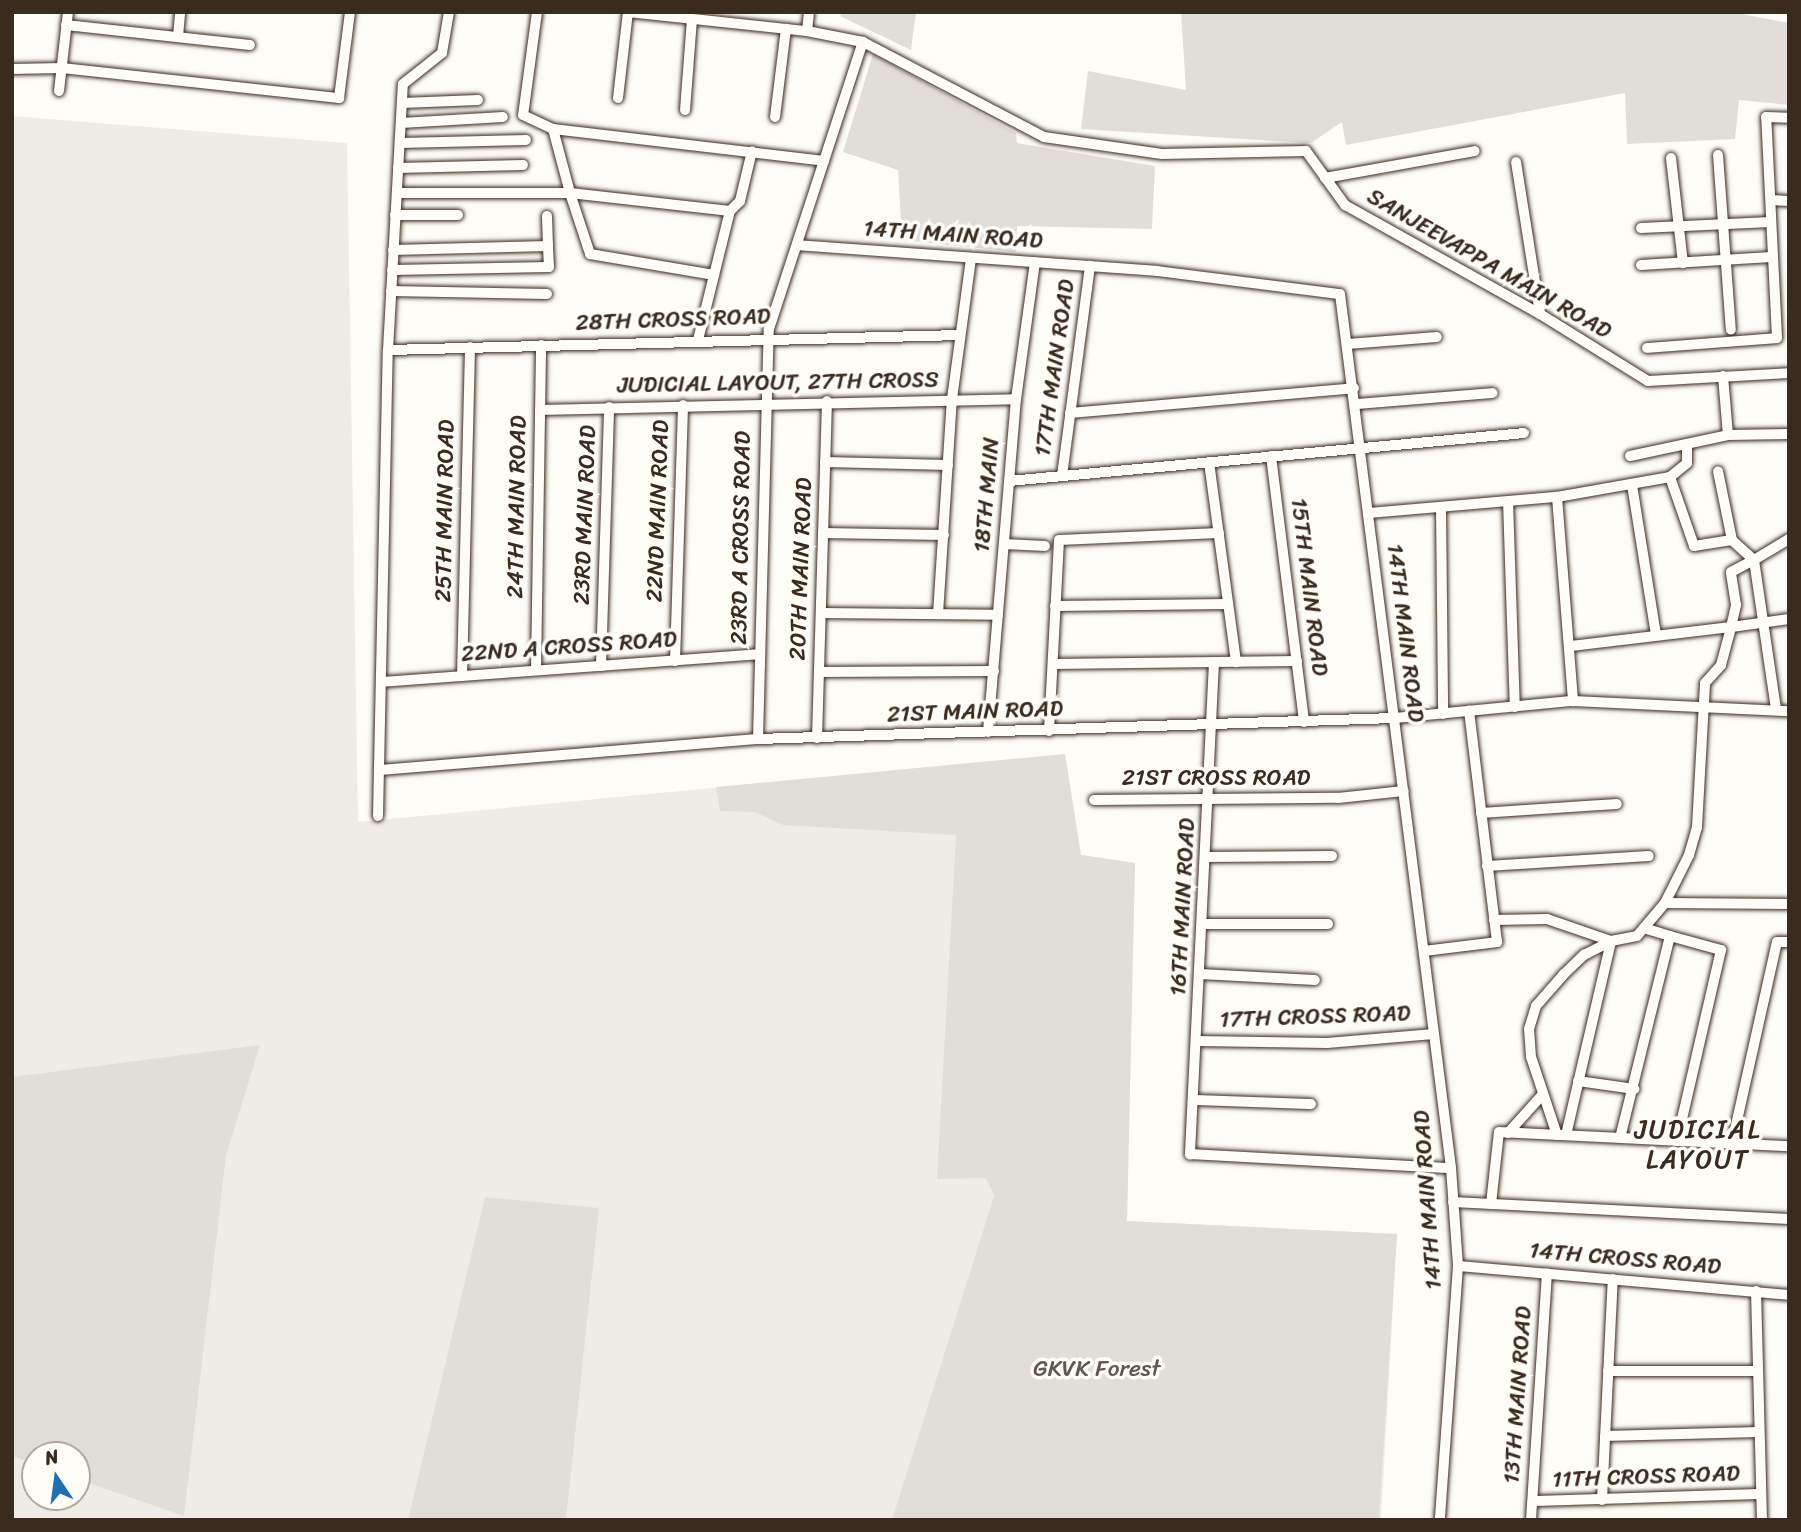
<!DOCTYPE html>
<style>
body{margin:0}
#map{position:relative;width:1801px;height:1532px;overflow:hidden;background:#fdfcf7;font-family:Sriracha,sans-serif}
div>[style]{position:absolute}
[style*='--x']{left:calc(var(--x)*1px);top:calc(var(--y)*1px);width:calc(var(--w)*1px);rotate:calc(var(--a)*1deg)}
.built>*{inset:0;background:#efece7}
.green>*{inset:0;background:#e1ded7}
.roads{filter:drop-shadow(0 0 2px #3b2a1e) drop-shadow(0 0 2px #3b2a1e)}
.minor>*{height:10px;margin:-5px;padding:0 5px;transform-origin:5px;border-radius:5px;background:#fdfcf7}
span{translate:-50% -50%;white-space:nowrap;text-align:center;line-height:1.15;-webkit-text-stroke:7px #fdfcf7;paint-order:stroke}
.street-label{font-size:23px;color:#3b2a1e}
.park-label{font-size:23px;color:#64574c}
.quarter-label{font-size:26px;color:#3b2a1e;letter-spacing:2px}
.frame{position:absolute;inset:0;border:14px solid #3b2a1e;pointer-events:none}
.north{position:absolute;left:21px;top:1441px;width:70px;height:70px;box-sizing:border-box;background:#fdfcf7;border:2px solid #afa8a0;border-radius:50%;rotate:347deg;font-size:19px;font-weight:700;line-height:28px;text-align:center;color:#3b2a1e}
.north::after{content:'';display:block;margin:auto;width:24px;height:32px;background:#1f6fb2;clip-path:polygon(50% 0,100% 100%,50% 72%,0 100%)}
</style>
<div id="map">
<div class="built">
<div style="clip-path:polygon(evenodd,12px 116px,347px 143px,358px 822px,1065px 754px,1081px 855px,1135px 863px,1127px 1221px,1397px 1234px,1381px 1520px,12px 1520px,12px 116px,35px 1455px,77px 1455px,77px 1497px,35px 1497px,35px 1455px)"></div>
</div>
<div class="green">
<div style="clip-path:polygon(843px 12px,916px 12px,911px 50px,840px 16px)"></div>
<div style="clip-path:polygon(1181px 12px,1731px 12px,1789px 23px,1789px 105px,1739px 100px,1735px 139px,1627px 144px,1625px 93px,1346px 145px,1342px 122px,1311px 143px,1081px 129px,1088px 71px,1186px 90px)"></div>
<div style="clip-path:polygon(873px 54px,1016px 133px,1017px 143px,1155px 166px,1152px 229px,1017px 226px,1016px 252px,902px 240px,898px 170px,843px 152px)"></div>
<div style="clip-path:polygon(1065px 754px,1081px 855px,1135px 863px,1127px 1221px,1397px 1234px,1379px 1520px,892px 1520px,994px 1196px,986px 1178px,937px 1179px,956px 835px,783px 825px,755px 812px,720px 811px,716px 787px)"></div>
<div style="clip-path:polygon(260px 1045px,226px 1156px,184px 1516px,77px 1479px,77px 1455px,35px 1455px,35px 1464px,12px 1456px,12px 1077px)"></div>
<div style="clip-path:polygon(485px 1197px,599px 1208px,566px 1520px,408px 1520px)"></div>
</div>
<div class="roads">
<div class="minor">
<div style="--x:537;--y:12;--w:104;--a:97.7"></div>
<div style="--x:523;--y:115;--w:33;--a:25"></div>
<div style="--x:553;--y:129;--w:66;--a:75.1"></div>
<div style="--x:570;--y:193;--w:161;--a:6.4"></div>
<div style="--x:628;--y:12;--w:180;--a:6.1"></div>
<div style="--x:807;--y:31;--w:57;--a:11.1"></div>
<div style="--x:863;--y:42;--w:204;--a:27.7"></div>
<div style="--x:1044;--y:137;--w:119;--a:8.2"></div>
<div style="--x:1162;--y:154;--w:144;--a:-1.2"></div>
<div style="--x:1306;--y:151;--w:67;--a:54.2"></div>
<div style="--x:1345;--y:205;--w:223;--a:29.2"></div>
<div style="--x:1540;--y:314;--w:127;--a:31.8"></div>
<div style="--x:1648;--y:381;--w:141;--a:-3.2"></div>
<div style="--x:66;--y:25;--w:185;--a:6.2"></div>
<div style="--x:807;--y:31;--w:19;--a:-84"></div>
<div style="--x:178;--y:37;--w:25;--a:-85"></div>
<div style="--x:12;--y:69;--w:50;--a:-1.1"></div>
<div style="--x:62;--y:68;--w:279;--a:6.2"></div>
<div style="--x:339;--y:98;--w:87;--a:-82.7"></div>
<div style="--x:59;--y:91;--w:80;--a:-83.5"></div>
<div style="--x:618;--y:98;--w:87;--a:-83.4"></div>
<div style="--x:402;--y:103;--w:76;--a:-2.3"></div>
<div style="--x:685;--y:110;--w:91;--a:-85.6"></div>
<div style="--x:775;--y:117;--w:89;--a:-82.9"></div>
<div style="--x:401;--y:123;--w:102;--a:-3.4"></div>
<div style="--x:553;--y:129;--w:273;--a:6.7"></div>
<div style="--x:400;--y:143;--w:126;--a:-1.4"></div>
<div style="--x:1718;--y:155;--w:175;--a:85.8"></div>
<div style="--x:1671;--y:158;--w:106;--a:83.5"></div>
<div style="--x:1516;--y:162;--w:154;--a:81"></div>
<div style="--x:398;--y:168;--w:125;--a:-1.4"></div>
<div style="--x:1325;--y:178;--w:152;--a:-10.2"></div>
<div style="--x:397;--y:193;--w:173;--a:0"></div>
<div style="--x:570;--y:193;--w:64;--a:71.8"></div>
<div style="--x:590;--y:254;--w:126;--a:9.6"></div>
<div style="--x:1771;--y:200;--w:18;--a:3"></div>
<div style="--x:730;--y:211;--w:14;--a:-45"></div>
<div style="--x:740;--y:201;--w:51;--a:-76.5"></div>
<div style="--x:395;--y:215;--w:63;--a:0"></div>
<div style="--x:1641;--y:228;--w:130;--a:-2.6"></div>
<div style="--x:797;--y:245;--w:361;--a:4.1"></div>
<div style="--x:1157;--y:271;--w:184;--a:7.2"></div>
<div style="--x:1340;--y:294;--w:881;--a:82.76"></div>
<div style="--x:1451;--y:1168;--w:98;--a:85.9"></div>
<div style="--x:1458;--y:1266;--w:255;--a:94.1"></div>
<div style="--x:393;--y:250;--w:155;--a:-1.5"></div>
<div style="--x:548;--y:246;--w:30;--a:-92"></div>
<div style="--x:1641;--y:265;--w:130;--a:-3.5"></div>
<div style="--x:392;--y:270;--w:157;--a:-1.1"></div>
<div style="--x:549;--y:267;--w:21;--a:-93"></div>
<div style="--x:391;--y:291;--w:156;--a:1.1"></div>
<div style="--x:698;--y:340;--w:133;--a:-76.1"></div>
<div style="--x:1348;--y:344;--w:89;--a:-4.5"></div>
<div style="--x:1647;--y:348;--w:130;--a:-4.4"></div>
<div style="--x:1777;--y:338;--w:221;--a:-92.8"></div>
<div style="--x:1766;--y:117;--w:23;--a:2"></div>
<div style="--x:388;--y:350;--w:572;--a:-1.5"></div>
<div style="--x:1723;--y:376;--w:59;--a:85.2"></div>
<div style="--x:1356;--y:404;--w:137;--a:-4.6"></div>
<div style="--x:540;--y:410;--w:476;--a:-1.3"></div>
<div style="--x:1070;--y:413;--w:285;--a:-5"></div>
<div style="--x:1271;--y:456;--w:268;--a:82.9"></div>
<div style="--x:1630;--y:456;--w:100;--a:-12.1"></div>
<div style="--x:1728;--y:435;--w:61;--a:-0.9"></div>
<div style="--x:825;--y:462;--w:123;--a:1.4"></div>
<div style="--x:1209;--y:462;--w:202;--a:82.3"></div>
<div style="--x:1062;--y:476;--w:212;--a:-82.4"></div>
<div style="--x:1670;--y:477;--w:22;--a:-39"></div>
<div style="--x:1687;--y:463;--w:19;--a:-90"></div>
<div style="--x:1009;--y:481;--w:517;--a:-5.32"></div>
<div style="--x:1632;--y:485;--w:152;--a:80.9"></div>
<div style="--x:1557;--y:497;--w:205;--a:85.5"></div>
<div style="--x:1508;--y:501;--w:206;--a:88.1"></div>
<div style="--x:1441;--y:507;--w:207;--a:89.4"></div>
<div style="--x:1369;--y:513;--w:189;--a:-4.9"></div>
<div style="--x:1557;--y:497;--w:115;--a:-10"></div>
<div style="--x:1670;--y:477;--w:73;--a:70.8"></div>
<div style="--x:1694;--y:546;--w:38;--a:-9"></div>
<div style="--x:823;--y:533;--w:121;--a:0.9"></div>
<div style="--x:1004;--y:544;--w:41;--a:2.8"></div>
<div style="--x:1055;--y:606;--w:173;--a:-0.7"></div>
<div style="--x:821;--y:613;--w:177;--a:0.6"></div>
<div style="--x:938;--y:614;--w:215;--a:-86.3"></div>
<div style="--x:952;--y:399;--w:142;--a:-82.3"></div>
<div style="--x:1571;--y:646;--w:161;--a:-6.8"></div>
<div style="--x:1731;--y:627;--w:23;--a:-77"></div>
<div style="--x:1736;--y:605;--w:33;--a:-99"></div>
<div style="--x:1731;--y:572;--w:26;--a:-28"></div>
<div style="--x:1754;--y:560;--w:30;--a:-138"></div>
<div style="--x:1732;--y:540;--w:70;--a:-101.5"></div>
<div style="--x:675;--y:661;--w:256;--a:-88.2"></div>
<div style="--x:1214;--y:662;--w:493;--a:92.8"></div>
<div style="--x:1190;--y:1154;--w:261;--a:3.1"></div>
<div style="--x:1053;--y:664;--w:244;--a:-0.7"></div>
<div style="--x:601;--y:666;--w:259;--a:-88.2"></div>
<div style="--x:536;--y:670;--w:325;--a:-89.1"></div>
<div style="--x:819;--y:672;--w:175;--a:-0.3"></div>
<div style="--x:462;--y:676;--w:329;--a:-88.6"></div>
<div style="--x:381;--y:682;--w:380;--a:-4.2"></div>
<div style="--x:1776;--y:709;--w:151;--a:-98.4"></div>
<div style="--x:1754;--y:560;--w:41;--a:-31"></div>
<div style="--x:1049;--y:731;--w:191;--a:-87"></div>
<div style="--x:1059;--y:540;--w:160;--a:-2.5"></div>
<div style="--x:988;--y:732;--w:334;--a:-85.2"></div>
<div style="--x:1016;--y:399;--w:138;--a:-82.1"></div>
<div style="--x:817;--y:738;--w:337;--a:-88.3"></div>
<div style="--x:758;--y:739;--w:410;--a:-88.5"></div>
<div style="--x:769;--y:329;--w:302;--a:-71.9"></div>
<div style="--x:379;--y:770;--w:380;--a:-4.7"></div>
<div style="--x:758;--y:739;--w:637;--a:-1.89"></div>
<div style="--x:1395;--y:718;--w:179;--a:-5.5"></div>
<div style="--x:1573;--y:701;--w:216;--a:2.7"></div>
<div style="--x:1094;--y:800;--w:244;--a:-0.5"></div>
<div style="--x:1338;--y:798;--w:66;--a:-6.1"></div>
<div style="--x:1481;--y:813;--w:136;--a:-3.8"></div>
<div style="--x:378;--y:816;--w:466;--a:-88.8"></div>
<div style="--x:388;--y:350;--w:266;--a:-86.8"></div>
<div style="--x:403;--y:84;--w:50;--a:-38.5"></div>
<div style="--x:442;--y:53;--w:42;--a:-80.3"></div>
<div style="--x:1207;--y:857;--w:125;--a:-0.5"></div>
<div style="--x:1487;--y:866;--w:162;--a:-3.5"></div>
<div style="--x:1665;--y:903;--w:124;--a:0.5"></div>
<div style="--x:1494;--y:920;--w:53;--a:-1.1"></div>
<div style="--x:1547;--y:919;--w:68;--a:19"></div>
<div style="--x:1203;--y:924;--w:125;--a:0"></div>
<div style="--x:1670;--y:936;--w:53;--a:15.4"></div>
<div style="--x:1721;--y:950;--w:196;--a:103"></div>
<div style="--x:1424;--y:951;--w:74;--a:-7"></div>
<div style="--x:1497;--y:942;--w:233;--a:-96.9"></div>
<div style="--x:1200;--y:974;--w:115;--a:3"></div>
<div style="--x:1197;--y:1041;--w:130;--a:0.9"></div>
<div style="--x:1327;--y:1043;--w:107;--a:-4.8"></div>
<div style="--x:1578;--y:1081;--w:57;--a:8.1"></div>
<div style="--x:1194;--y:1100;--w:117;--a:2"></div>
<div style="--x:1508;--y:1133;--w:52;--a:-48.1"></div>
<div style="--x:1557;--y:1135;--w:82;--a:-108.4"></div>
<div style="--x:1531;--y:1057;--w:28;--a:-94"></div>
<div style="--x:1529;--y:1029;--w:24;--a:-73"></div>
<div style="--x:1536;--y:1006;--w:43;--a:-48.8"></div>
<div style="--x:1564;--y:974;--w:28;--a:-44"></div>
<div style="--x:1584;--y:955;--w:30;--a:-27"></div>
<div style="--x:1566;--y:1135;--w:199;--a:-76.9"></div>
<div style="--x:1611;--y:941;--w:26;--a:-11"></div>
<div style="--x:1637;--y:936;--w:43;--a:-49.7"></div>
<div style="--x:1665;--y:903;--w:54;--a:-63.4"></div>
<div style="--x:1689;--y:855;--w:29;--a:-74"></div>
<div style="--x:1697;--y:827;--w:144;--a:-86.8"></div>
<div style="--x:1705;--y:683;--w:24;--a:-48"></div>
<div style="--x:1721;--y:665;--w:39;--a:-75"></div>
<div style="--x:1731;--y:627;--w:59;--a:-7.9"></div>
<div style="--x:1620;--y:1138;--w:208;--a:-76.1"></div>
<div style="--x:1670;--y:936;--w:27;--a:-163"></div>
<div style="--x:1732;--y:1143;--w:206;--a:-77.4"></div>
<div style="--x:1777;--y:942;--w:12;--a:0"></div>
<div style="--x:1453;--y:1202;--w:336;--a:2.9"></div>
<div style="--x:1491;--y:1204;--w:72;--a:-83.7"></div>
<div style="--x:1499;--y:1132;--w:290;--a:2.8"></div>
<div style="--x:1458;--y:1266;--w:332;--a:5"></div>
<div style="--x:1756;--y:1291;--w:229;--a:88.5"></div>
<div style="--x:1608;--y:1371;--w:150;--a:0"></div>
<div style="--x:1605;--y:1436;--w:154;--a:-1.5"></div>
<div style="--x:1602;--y:1500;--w:221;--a:-87.2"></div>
<div style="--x:1533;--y:1501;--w:228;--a:-1.8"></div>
<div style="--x:1531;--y:1520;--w:247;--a:-86.3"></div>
</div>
</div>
<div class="street-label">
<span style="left:953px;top:235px;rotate:4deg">14TH MAIN ROAD</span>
<span style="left:1489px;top:264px;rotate:30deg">SANJEEVAPPA MAIN ROAD</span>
<span style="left:673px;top:320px;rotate:-2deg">28TH CROSS ROAD</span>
<span style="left:1055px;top:368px;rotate:-82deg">17TH MAIN ROAD</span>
<span style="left:778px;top:383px;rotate:-1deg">JUDICIAL LAYOUT, 27TH CROSS</span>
<span style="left:987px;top:495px;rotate:-85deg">18TH MAIN</span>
<span style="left:517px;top:507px;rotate:-89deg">24TH MAIN ROAD</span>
<span style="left:445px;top:511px;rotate:-89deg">25TH MAIN ROAD</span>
<span style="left:658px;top:511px;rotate:-88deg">22ND MAIN ROAD</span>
<span style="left:585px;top:515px;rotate:-88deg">23RD MAIN ROAD</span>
<span style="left:741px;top:538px;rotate:-89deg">23RD A CROSS ROAD</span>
<span style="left:801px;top:569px;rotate:-88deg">20TH MAIN ROAD</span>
<span style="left:1309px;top:587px;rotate:83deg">15TH MAIN ROAD</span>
<span style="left:1405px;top:633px;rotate:83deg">14TH MAIN ROAD</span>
<span style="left:569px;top:647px;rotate:-4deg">22ND A CROSS ROAD</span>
<span style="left:975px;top:712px;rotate:-2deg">21ST MAIN ROAD</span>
<span style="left:1216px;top:778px">21ST CROSS ROAD</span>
<span style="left:1183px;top:907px;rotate:-87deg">16TH MAIN ROAD</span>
<span style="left:1315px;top:1017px;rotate:-2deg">17TH CROSS ROAD</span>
<span style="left:1428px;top:1200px;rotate:-94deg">14TH MAIN ROAD</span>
<span style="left:1625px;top:1259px;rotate:5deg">14TH CROSS ROAD</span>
<span style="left:1518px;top:1395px;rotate:-86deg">13TH MAIN ROAD</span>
<span style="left:1646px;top:1477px;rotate:-2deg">11TH CROSS ROAD</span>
</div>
<div class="park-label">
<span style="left:1097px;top:1369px">GKVK Forest</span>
</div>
<div class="quarter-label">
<span style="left:1698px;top:1145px">JUDICIAL<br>LAYOUT</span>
</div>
<div class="frame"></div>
<div class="north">N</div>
</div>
